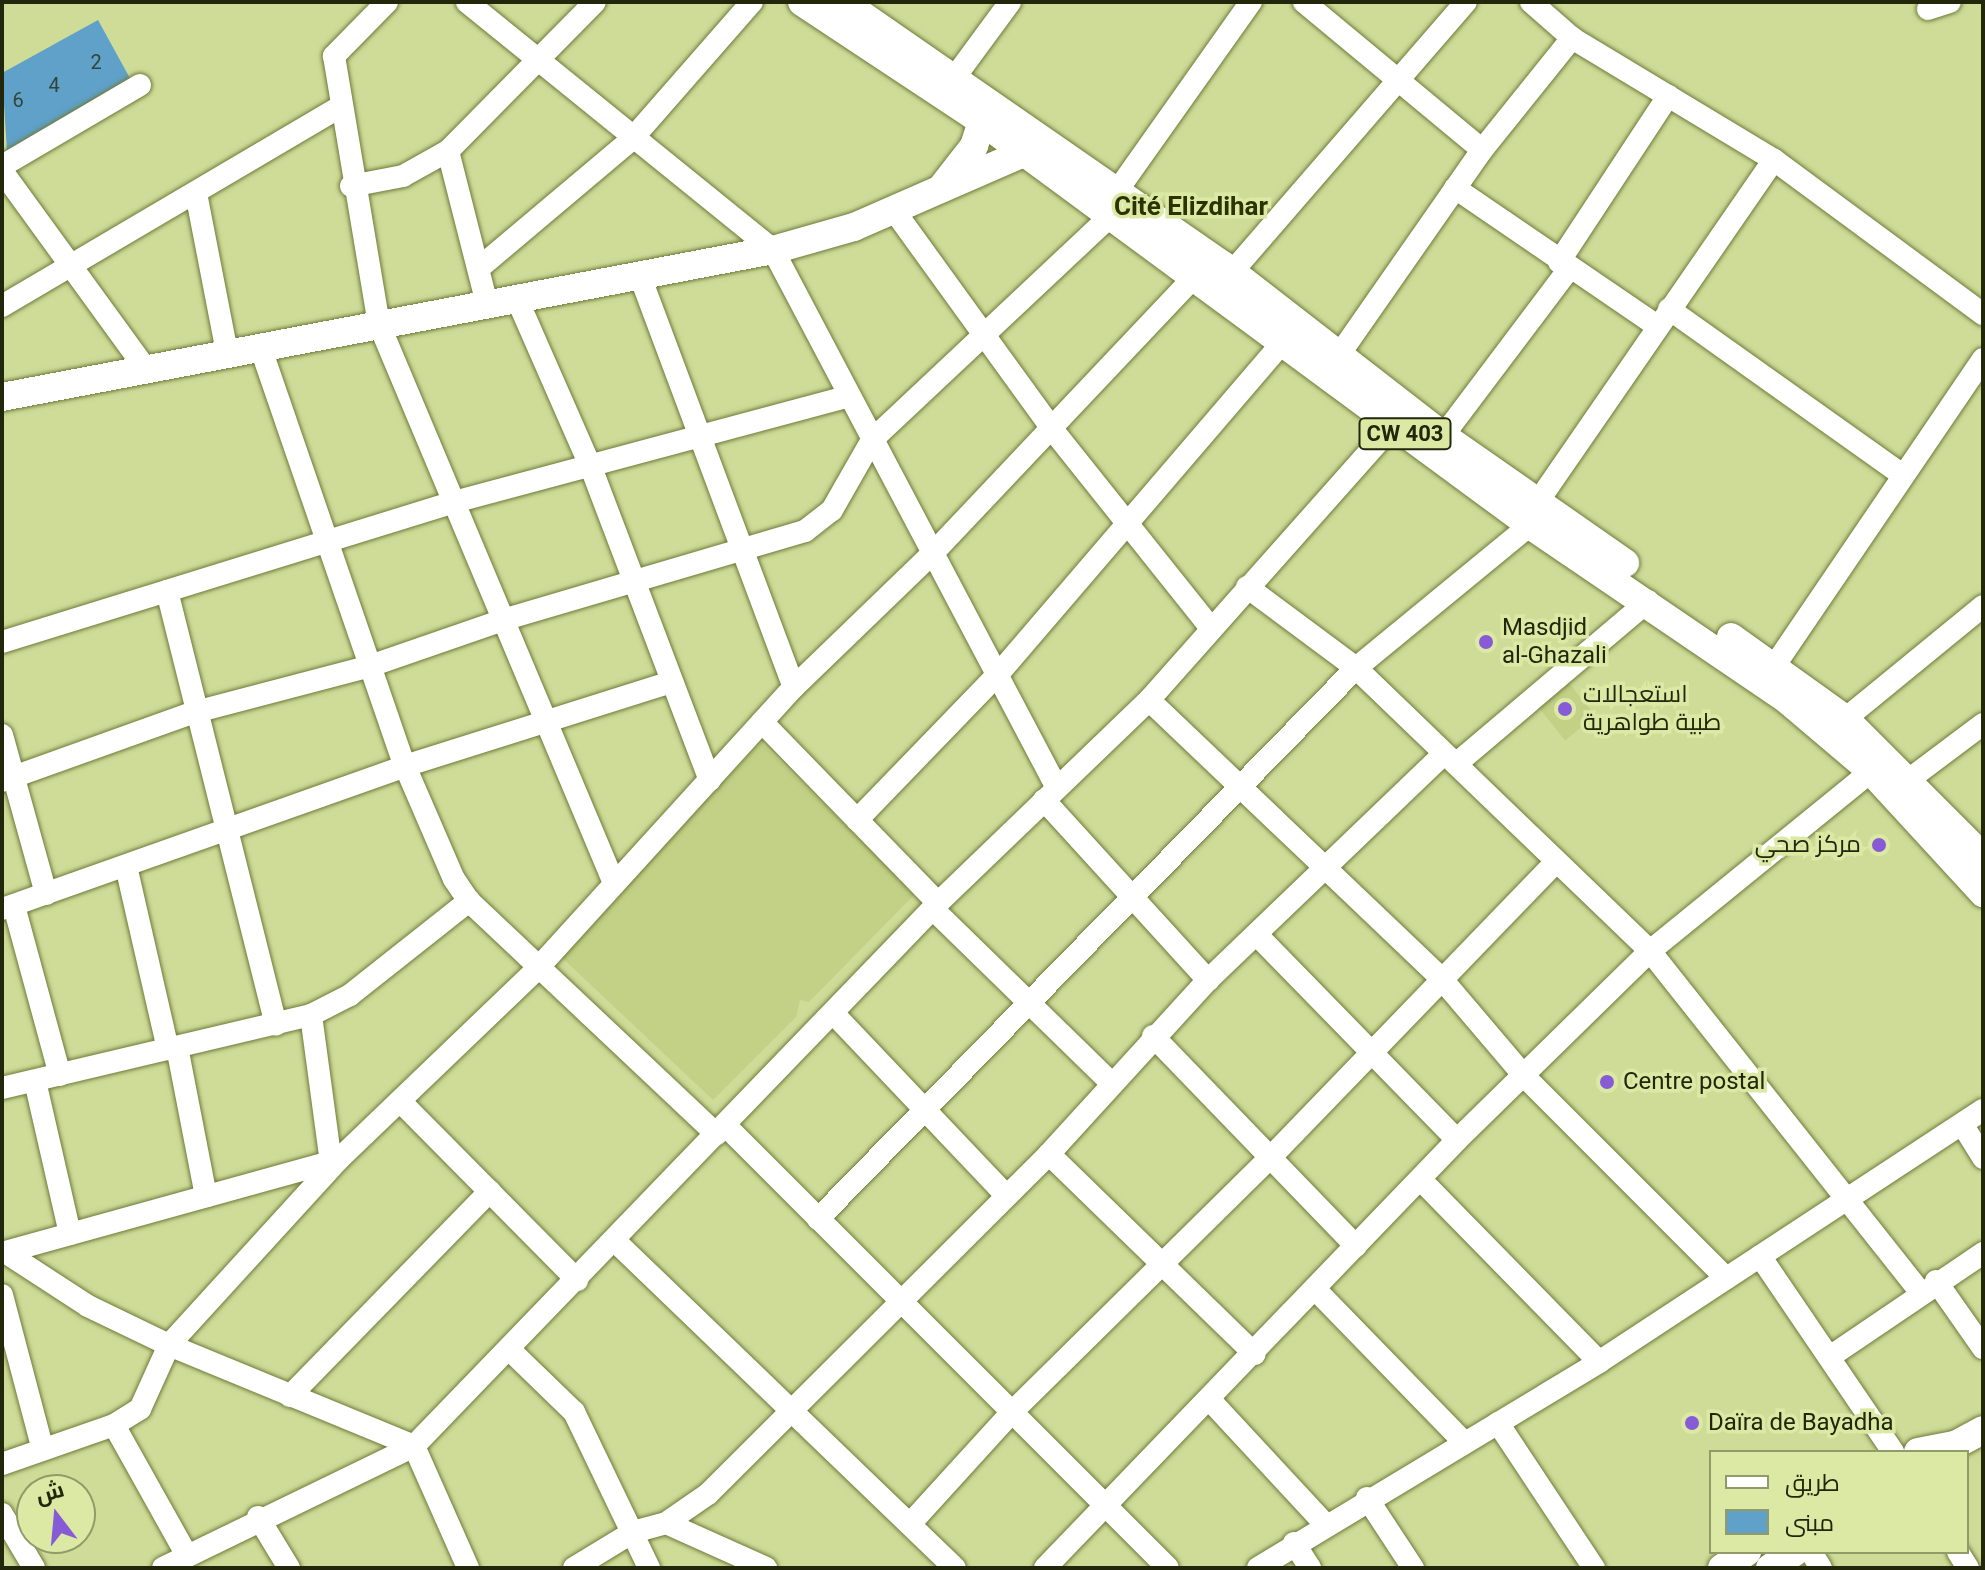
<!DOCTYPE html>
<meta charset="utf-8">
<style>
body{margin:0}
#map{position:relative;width:1985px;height:1570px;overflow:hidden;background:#cfdc98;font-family:Roboto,Cairo,sans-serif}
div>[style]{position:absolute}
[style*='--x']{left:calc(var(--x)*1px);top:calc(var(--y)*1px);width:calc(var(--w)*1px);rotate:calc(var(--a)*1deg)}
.built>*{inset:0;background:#c3d186;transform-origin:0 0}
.building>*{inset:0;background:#5fa1c9}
.roads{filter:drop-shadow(0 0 2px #707a3a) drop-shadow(0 0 2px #707a3a)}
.minor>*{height:22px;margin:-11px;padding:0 11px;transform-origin:11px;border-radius:11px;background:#fff}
.major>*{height:28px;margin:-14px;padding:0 14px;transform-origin:14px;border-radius:14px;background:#fff}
.dots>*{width:22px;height:22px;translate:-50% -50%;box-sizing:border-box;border:4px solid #dce9a4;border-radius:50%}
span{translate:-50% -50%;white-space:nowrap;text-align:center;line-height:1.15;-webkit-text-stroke:7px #dce9a4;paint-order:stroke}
.number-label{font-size:20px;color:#31453a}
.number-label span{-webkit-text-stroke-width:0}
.shield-label span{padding:2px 6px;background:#dce9a4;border:2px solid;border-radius:6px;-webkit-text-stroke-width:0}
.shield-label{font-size:22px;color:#22260b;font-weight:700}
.poi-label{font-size:24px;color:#22260b}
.left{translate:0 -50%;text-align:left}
.right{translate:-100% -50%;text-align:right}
.neighbourhood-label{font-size:26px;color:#2d3300;font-weight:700}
.frame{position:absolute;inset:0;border:4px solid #22260b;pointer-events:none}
.legend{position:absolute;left:1709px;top:1450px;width:260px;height:104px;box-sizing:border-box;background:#dce9a4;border:2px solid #929b67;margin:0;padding:10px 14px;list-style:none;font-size:24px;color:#22260b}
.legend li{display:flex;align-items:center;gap:16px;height:40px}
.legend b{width:40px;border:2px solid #929b67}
.north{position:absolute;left:16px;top:1474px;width:80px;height:80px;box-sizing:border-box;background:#dce9a4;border:2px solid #929b67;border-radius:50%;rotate:344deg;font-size:22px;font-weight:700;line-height:32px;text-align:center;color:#22260b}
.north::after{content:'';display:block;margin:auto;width:28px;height:36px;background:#875bd5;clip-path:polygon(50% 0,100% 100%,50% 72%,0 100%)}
</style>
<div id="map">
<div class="built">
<div style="left:1564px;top:677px;width:50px;height:39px;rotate:51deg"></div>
<div style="clip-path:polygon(761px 743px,915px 894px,809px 1002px,800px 1000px,796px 1017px,713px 1100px,557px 953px)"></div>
</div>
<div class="building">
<div style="clip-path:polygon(98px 20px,132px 82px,7px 151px,2px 73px)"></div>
</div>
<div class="roads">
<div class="minor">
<div style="--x:387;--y:2;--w:76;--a:134.5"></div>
<div style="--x:334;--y:56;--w:272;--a:80.5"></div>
<div style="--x:379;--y:324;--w:606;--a:67.2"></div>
<div style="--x:467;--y:2;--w:394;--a:39"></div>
<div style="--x:773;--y:250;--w:608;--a:62.17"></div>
<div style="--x:1304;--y:2;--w:231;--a:39.7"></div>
<div style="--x:1531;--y:2;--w:55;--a:41.3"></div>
<div style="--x:1572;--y:38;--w:236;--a:31.1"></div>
<div style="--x:1774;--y:160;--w:260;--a:36.4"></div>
<div style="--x:1928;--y:9;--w:23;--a:-18"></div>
<div style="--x:955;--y:77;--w:93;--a:-53.7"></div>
<div style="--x:448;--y:151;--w:158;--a:75.7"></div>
<div style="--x:2;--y:166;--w:160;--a:-30.4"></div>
<div style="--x:2;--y:171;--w:245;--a:54"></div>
<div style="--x:351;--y:186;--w:53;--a:-10.9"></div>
<div style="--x:403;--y:176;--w:51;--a:-29.1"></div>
<div style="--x:448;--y:151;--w:209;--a:-45.4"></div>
<div style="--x:1455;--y:188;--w:245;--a:34.3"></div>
<div style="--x:1117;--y:191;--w:232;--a:-54.7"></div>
<div style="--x:196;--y:193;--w:163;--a:79"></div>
<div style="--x:893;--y:209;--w:271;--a:54.1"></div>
<div style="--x:1052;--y:429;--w:253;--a:51.4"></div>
<div style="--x:1559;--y:262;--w:199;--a:-56.7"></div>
<div style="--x:479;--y:268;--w:200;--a:-40.1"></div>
<div style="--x:632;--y:139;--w:182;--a:-48.8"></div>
<div style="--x:1232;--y:272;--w:357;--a:-49.1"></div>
<div style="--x:640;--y:276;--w:439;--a:69.5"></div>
<div style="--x:517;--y:299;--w:187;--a:66.3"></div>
<div style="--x:592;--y:470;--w:332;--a:69.2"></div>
<div style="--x:2;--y:306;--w:392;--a:-30.5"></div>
<div style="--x:1669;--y:309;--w:285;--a:35.4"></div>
<div style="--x:260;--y:346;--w:444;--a:71"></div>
<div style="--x:405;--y:766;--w:123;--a:66.6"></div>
<div style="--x:454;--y:879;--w:27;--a:56"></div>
<div style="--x:469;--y:901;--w:340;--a:43.3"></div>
<div style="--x:1339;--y:355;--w:250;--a:-55.1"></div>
<div style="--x:1482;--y:150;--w:144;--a:-51.2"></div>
<div style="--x:1443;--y:436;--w:209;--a:-53"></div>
<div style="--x:1537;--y:503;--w:417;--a:-55.4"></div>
<div style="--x:1247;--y:587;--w:136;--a:36.6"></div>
<div style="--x:1356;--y:668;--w:408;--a:43.9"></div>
<div style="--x:1650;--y:951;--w:435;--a:51.6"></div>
<div style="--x:167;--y:591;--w:447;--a:75.9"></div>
<div style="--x:2;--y:642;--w:473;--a:-17.2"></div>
<div style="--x:454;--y:502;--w:407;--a:-15"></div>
<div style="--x:1775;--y:665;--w:370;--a:-55.8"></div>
<div style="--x:1149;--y:700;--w:402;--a:43.6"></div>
<div style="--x:1440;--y:977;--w:133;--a:49.6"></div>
<div style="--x:1526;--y:1078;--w:283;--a:45"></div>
<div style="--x:1845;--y:719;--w:178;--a:-39.3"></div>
<div style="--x:762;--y:722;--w:252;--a:45.8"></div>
<div style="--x:2;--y:735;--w:165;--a:74.5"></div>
<div style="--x:1456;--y:764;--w:252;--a:-40.3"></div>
<div style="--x:2;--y:781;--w:205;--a:-19.7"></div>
<div style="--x:195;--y:712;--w:181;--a:-14.7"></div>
<div style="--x:370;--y:666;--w:144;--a:-19.1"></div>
<div style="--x:506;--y:619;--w:312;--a:-16.4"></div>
<div style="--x:805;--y:531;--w:34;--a:-38"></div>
<div style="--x:832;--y:510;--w:81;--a:-60.3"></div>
<div style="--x:872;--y:440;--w:330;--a:-43.2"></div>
<div style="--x:1907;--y:781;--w:95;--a:-36.9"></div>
<div style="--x:1044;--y:800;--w:244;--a:47.7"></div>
<div style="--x:857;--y:820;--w:206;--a:-46"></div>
<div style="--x:1000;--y:672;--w:438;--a:-49.4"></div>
<div style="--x:126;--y:866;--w:188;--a:77.1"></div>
<div style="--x:14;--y:906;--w:175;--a:74.8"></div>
<div style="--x:2;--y:909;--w:428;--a:-19.5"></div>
<div style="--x:405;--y:766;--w:279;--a:-17.5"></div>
<div style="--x:933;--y:909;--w:249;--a:44.3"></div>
<div style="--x:1257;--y:935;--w:286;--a:45.7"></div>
<div style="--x:833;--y:1013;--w:251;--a:46.5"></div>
<div style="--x:311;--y:1015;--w:148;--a:82.3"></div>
<div style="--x:1153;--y:1036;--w:292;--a:46"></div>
<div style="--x:177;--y:1047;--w:152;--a:79"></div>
<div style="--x:35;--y:1081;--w:157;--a:77.1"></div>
<div style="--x:2;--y:1088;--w:318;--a:-13.3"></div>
<div style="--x:311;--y:1015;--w:44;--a:-27.1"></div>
<div style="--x:350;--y:995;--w:152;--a:-38.3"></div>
<div style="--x:400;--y:1101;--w:252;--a:45.3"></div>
<div style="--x:1962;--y:1124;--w:40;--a:58"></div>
<div style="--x:725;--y:1125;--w:626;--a:45"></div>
<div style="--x:1049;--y:1154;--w:287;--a:44.2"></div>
<div style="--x:1423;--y:1182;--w:252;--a:45.6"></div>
<div style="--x:818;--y:1219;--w:770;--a:-45.68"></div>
<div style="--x:1356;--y:668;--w:225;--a:-39.4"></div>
<div style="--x:614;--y:1240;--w:473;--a:43.9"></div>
<div style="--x:5;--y:1252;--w:99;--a:33"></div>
<div style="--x:88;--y:1306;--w:90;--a:25.7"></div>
<div style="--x:169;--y:1345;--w:265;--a:22.4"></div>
<div style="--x:414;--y:1446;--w:133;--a:66.1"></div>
<div style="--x:2;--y:1253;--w:348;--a:-15.5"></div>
<div style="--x:1760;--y:1256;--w:237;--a:55.8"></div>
<div style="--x:1936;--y:1281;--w:82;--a:55"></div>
<div style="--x:1315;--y:1289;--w:212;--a:45.8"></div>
<div style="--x:2;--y:1295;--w:160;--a:75.2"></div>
<div style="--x:512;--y:1352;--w:86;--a:44.1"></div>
<div style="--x:574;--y:1412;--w:173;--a:64.3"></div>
<div style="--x:1831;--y:1356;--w:184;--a:-34.1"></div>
<div style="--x:290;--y:1396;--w:286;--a:-45.7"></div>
<div style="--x:1210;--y:1400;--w:168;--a:47.2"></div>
<div style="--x:1498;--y:1423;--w:174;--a:56.5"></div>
<div style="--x:114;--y:1425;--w:148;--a:60.8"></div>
<div style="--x:2;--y:1464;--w:119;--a:-19.2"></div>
<div style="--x:114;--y:1425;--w:31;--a:-32"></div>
<div style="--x:140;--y:1409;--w:70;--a:-65.6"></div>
<div style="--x:169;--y:1345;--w:252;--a:-47.6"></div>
<div style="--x:339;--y:1159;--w:276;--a:-43.8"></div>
<div style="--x:538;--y:968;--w:380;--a:-47.7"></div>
<div style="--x:794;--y:687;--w:194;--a:-44"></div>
<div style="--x:934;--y:552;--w:383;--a:-46.6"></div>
<div style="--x:1367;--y:1498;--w:84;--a:56.7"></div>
<div style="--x:2;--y:1514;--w:63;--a:59.3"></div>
<div style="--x:258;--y:1517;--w:60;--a:58.7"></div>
<div style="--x:666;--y:1523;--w:110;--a:24.2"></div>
<div style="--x:910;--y:1524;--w:150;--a:-47.7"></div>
<div style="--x:1011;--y:1413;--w:362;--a:-44.6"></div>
<div style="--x:1269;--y:1159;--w:413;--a:-46"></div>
<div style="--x:1294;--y:1543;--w:30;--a:57"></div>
<div style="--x:1811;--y:1552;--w:19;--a:58"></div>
<div style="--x:1958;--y:1552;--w:19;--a:58"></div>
<div style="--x:163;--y:1568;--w:279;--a:-25.9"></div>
<div style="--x:414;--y:1446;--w:755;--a:-46.02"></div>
<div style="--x:938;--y:903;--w:293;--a:-43.9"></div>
<div style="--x:1149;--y:700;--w:385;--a:-48.4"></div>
<div style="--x:574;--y:1568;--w:69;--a:-31.4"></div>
<div style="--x:633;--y:1532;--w:34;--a:-15"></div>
<div style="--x:666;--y:1523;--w:51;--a:-34.6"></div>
<div style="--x:708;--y:1494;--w:482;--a:-44.9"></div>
<div style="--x:1049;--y:1154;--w:236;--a:-47.6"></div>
<div style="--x:1208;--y:980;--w:327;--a:-43.8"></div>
<div style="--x:1045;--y:1568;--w:594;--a:-46.09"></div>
<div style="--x:1457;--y:1140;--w:270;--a:-44.4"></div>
<div style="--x:1650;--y:951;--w:298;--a:-39.1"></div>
<div style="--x:1258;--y:1568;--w:398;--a:-31.1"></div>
<div style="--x:1599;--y:1362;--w:459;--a:-33.3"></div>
</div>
<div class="major">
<div style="--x:802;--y:2;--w:217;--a:33.5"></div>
<div style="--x:983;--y:122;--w:679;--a:36.38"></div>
<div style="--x:1530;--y:525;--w:308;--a:34.2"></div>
<div style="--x:1785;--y:698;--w:113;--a:40.3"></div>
<div style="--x:1871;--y:771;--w:166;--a:47.4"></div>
<div style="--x:843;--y:2;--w:464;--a:34.7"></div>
<div style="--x:1224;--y:266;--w:277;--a:37.8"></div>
<div style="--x:1443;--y:436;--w:222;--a:34.9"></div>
<div style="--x:942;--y:187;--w:52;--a:-52"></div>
<div style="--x:974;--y:146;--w:42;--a:-72"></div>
<div style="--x:2;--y:397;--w:785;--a:-10.79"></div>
<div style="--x:773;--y:250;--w:84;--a:-15.9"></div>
<div style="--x:854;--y:227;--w:202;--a:-23.6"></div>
<div style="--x:1731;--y:637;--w:140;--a:35.7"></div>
<div style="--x:1845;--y:719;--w:195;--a:45"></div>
<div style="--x:1918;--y:1452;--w:38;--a:-11"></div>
<div style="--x:1955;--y:1445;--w:32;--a:-28"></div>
<div style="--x:1722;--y:1568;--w:30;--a:-33"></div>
<div style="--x:1770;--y:1568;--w:30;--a:-33"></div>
</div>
</div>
<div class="dots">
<div style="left:1486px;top:642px;background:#875bd5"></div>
<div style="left:1565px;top:709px;background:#875bd5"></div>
<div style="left:1879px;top:845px;background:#875bd5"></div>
<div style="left:1607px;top:1082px;background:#875bd5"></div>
<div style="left:1692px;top:1423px;background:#875bd5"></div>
</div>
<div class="number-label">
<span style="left:96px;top:62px">2</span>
<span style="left:54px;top:85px">4</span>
<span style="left:18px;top:100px">6</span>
</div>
<div class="shield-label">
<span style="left:1405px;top:434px">CW 403</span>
</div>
<div class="poi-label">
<span class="left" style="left:1502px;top:642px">Masdjid<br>al-Ghazali</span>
<span class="left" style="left:1583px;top:709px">استعجالات<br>طبية طواهرية</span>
<span class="right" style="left:1861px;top:845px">مركز صحي</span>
<span class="left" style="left:1623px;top:1082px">Centre postal</span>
<span class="left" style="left:1708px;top:1423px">Daïra de Bayadha</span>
</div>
<div class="neighbourhood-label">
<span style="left:1191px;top:207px">Cité Elizdihar</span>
</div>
<div class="frame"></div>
<ul class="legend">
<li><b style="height:10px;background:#fff"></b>طريق</li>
<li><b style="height:22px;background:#5fa1c9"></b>مبنى</li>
</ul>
<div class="north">ش</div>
</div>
